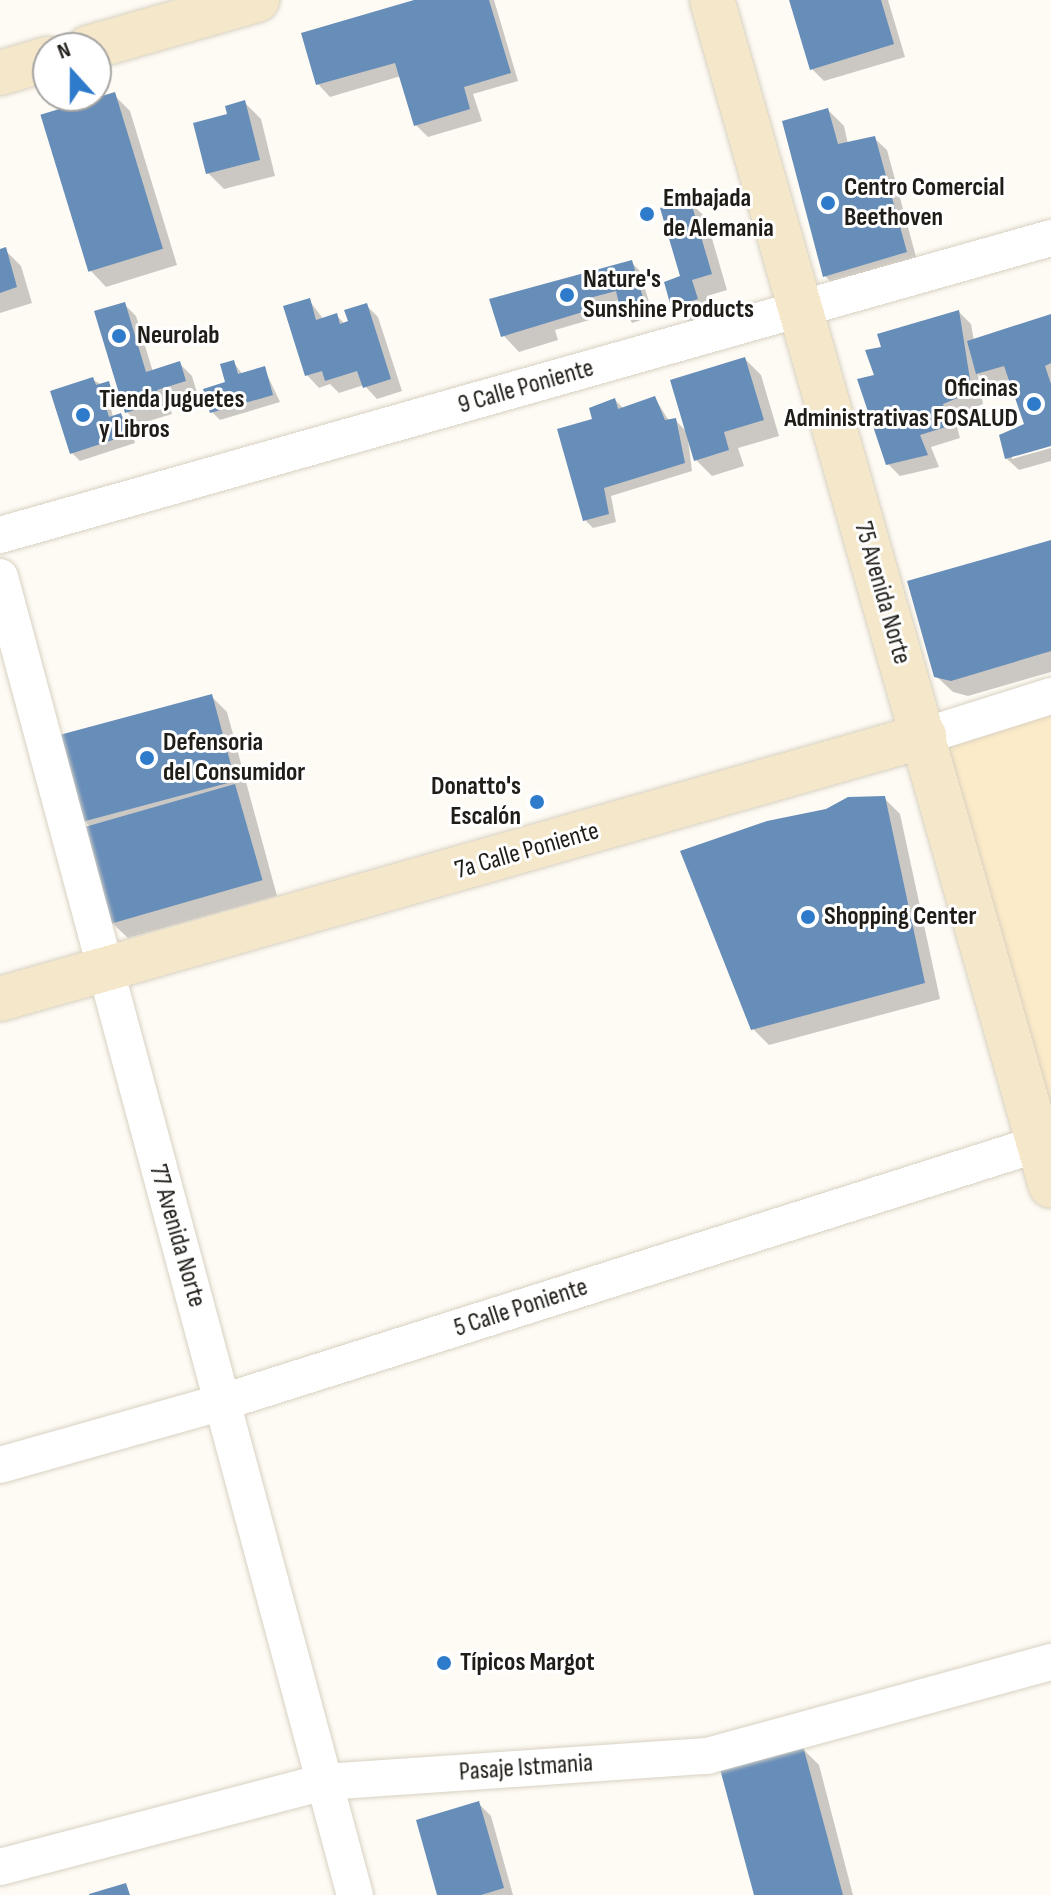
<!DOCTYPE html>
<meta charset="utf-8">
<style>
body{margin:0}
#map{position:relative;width:1051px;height:1895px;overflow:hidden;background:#fefbf4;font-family:"Sofia Sans Condensed",sans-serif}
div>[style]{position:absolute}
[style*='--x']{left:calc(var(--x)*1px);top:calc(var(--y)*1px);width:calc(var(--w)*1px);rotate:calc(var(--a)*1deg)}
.green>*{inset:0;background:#fcebc8}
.shadow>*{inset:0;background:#0003}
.building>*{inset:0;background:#678db9;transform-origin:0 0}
.roads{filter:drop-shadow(0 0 2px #d8d1c2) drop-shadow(0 0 2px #d8d1c2)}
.street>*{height:36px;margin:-18px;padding:0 18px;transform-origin:18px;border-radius:18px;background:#fff}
.secondary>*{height:44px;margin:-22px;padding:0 22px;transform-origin:22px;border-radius:22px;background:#f4e7ca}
.dots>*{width:22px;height:22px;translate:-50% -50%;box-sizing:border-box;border:4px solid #fff;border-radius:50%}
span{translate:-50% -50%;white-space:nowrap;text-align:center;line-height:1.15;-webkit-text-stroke:6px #fff;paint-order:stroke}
.poi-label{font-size:26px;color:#201d18;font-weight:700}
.left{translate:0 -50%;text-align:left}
.right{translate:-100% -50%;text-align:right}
.street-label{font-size:26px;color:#201d18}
.north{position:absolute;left:32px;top:32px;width:80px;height:80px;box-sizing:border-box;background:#fff;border:2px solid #a6a5a3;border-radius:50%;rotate:339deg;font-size:22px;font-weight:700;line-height:32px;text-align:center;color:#201d18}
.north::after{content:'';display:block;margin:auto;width:28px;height:36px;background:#2f7bcb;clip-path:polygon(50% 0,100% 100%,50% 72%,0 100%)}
</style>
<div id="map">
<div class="green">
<div style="clip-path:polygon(1051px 689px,1051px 1146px,931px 725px)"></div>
</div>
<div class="shadow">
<div style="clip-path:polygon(421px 0,494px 0,518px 81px,473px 94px,482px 121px,428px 137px,416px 125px,401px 76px,330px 97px,318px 84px)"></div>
<div style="clip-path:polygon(791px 0,888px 0,905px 57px,824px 81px,812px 69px)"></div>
<div style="clip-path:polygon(114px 95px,130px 111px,177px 265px,106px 287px,90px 270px)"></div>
<div style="clip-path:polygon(245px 103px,261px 119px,275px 176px,224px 189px,208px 173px,229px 115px)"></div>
<div style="clip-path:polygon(828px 110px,844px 126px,848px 144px,874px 138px,887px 150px,918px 264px,841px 292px,825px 276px)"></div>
<div style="clip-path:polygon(690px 202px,706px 218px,727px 290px,707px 296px,713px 315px,689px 322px,673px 306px,683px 278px)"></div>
<div style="clip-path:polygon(5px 250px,21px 266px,32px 303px,0 313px,0 251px)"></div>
<div style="clip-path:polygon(632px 263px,640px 271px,653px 316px,632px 323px,620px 300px,589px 307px,593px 319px,555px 330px,558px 340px,519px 352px,503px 335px,491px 300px)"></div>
<div style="clip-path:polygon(309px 300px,324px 320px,337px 316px,345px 324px,366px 305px,378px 317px,402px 391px,377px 399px,364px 385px,339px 393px,330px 384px,319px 388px,307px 375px)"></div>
<div style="clip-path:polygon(124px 304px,136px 316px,153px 372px,180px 364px,192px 376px,197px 393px,168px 403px,172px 414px,139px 424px,127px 412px)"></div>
<div style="clip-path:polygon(959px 312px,971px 324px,974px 341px,1051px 316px,1051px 444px,1012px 455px,1012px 459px,1051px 448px,1051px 461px,1019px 470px,1006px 458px,1026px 425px,1011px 379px,990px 386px,978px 374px,983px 404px,954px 416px,960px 438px,931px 447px,939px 467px,900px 476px,888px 464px,877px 376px,884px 348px)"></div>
<div style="clip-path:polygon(745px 359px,761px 375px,779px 436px,738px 448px,744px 466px,712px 476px,696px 460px)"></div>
<div style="clip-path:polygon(234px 363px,243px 375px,264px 368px,280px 402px,220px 420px,212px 412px)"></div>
<div style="clip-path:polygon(93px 380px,116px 392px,120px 403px,110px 405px,113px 417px,121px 415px,129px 423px,135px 443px,80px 461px,72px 453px)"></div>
<div style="clip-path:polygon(655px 398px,669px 421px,675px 420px,687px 432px,692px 471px,611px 496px,616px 522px,593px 528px,585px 520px,595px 421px,615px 400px,623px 408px)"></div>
<div style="clip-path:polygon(1051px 542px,1051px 672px,968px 696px,953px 692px,936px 676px)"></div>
<div style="clip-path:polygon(211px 696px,227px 712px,277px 896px,128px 938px,111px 922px,90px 827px,85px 821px)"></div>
<div style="clip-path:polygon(884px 798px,900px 814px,940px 999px,769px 1045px,753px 1029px)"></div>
<div style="clip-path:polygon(803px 1749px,819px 1765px,853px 1895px,756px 1895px)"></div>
<div style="clip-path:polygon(478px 1803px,491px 1816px,513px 1895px,439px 1895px)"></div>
</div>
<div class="building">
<div style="clip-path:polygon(414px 0,489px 0,511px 73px,464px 87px,470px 109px,414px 126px,395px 63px,316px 85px,301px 33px)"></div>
<div style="clip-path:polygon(789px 0,881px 0,894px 44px,810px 70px)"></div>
<div style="left:115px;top:92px;width:164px;height:78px;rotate:73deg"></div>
<div style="clip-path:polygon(245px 100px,260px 160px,206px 174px,193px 123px,227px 114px,225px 106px)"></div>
<div style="clip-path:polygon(828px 108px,838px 144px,875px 136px,907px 252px,823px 277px,782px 121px)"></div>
<div style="clip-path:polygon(690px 199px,712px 274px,692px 280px,698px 299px,671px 307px,664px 282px,680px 276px,660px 208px)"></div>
<div style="clip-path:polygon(6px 247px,17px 287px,0 293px,0 249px)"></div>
<div style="clip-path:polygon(632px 260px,646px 308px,622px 316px,616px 291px,582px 300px,586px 311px,501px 337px,489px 299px)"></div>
<div style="clip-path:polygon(310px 298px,316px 320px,337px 313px,340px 324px,348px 321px,344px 310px,367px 303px,391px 379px,363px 388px,357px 371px,325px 381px,322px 371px,305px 376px,283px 306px)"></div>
<div style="clip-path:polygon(125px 302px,146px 372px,180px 361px,186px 381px,157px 390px,161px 402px,125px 413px,94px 311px)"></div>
<div style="clip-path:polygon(959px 310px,972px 392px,943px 404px,949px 426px,920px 435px,928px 455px,886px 465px,857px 379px,874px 375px,865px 350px,881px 347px,877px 334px)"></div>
<div style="clip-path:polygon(1051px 314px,1051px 363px,1045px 366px,1051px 384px,1051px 446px,1005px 459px,999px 435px,1024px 424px,1004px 366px,976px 374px,967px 341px)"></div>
<div style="clip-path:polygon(745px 357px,764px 420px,724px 432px,729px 450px,694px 461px,670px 380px)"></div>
<div style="clip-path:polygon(234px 360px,238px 374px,265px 366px,273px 395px,210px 413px,203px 389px,225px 382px,220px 364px)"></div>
<div style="clip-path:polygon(93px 377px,96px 385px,109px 381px,113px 395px,103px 397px,109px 417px,121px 413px,128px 435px,70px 454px,50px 391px)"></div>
<div style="clip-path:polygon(655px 396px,665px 420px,676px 418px,685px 463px,604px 488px,609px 514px,583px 521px,557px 429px,592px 419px,589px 408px,615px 398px,618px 409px)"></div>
<div style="clip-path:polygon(1051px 540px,1051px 651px,951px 681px,934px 677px,907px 581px)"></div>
<div style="left:212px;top:694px;width:90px;height:158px;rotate:75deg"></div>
<div style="left:235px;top:784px;width:100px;height:158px;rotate:74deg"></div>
<div style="clip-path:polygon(885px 796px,925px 983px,751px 1030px,680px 851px,767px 821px,826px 809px,848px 797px)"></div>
<div style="clip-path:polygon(803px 1746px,843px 1895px,754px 1895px,720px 1769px)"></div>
<div style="clip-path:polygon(479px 1801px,504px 1888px,481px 1895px,437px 1895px,416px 1820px)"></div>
<div style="clip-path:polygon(126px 1883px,130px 1895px,89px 1895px,89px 1894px)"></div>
</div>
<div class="roads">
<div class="street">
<div style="--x:0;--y:535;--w:1092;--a:-15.78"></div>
<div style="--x:0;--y:577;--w:1365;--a:74.93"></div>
<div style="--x:924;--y:736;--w:133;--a:-17.5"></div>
<div style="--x:0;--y:1465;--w:232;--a:-15.8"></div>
<div style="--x:223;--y:1402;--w:858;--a:-17.57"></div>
<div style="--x:0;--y:1867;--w:335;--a:-14.7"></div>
<div style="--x:324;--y:1782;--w:384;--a:-3.9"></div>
<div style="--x:707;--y:1756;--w:357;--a:-15.3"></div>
</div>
<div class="secondary">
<div style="--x:712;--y:0;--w:1233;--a:74.05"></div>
<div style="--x:88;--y:48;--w:176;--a:-15.9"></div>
<div style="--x:0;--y:73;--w:50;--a:-16.3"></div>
<div style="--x:0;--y:999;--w:961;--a:-15.89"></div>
</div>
</div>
<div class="dots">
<div style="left:828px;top:203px;background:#2f7bcb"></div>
<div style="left:647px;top:214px;background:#2f7bcb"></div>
<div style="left:567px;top:295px;background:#2f7bcb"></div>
<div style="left:119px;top:336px;background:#2f7bcb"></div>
<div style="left:1034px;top:404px;background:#2f7bcb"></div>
<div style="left:83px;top:415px;background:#2f7bcb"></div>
<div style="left:147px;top:758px;background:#2f7bcb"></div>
<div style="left:537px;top:802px;background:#2f7bcb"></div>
<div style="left:808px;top:917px;background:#2f7bcb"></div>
<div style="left:444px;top:1663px;background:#2f7bcb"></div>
</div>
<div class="poi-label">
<span class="left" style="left:844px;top:203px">Centro Comercial<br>Beethoven</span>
<span class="left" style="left:663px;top:214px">Embajada<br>de Alemania</span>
<span class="left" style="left:583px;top:295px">Nature's<br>Sunshine Products</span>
<span class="left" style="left:137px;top:336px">Neurolab</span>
<span class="right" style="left:1018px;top:404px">Oficinas<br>Administrativas FOSALUD</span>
<span class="left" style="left:99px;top:415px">Tienda Juguetes<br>y Libros</span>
<span class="left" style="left:163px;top:758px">Defensoria<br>del Consumidor</span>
<span class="right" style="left:521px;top:802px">Donatto's<br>Escalón</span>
<span class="left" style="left:824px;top:917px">Shopping Center</span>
<span class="left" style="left:460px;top:1663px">Típicos Margot</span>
</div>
<div class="street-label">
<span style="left:526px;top:387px;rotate:-16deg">9 Calle Poniente</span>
<span style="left:882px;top:593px;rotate:74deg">75 Avenida Norte</span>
<span style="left:527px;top:851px;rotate:-16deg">7a Calle Poniente</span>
<span style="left:177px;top:1236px;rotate:74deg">77 Avenida Norte</span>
<span style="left:521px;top:1308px;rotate:-18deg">5 Calle Poniente</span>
<span style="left:526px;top:1768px;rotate:-4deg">Pasaje Istmania</span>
</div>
<div class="north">N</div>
</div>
